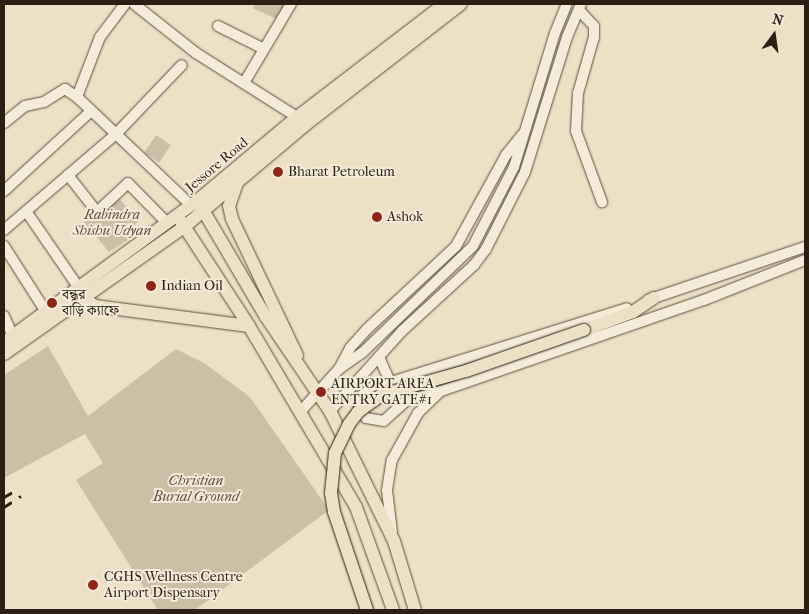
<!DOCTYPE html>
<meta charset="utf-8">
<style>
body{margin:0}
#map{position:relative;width:809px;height:614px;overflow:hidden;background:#eee0c4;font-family:"IM FELL French Canon","Noto Serif Bengali",serif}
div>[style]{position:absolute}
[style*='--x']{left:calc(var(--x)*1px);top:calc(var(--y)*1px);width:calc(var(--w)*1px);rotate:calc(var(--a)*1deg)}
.green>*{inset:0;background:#cdbfa6;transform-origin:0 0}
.roads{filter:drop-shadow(0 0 1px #5c4e3f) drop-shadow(0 0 1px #5c4e3f)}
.minor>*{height:10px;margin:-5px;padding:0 5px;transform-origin:5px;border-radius:5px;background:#f4ebd9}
.major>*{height:12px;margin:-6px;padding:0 6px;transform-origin:6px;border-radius:6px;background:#eee0c4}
.rail>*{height:2.5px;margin-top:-1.25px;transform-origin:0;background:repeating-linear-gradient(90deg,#2b1e13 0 9px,transparent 0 18px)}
.bridges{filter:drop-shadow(0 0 1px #2b1e13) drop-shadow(0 0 1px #2b1e13)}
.major-bridge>*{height:12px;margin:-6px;padding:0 6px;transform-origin:6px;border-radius:6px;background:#eee0c4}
.dots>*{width:14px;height:14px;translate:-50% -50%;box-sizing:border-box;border:2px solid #f4ebd9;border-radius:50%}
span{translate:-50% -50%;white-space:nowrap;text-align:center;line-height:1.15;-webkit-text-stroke:4px #f4ebd9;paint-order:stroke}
.street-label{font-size:14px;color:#2b1e13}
.poi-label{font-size:14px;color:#2b1e13}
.left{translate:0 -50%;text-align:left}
.park-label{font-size:14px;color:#5c4e3f;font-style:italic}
.frame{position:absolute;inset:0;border:5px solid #2b1e13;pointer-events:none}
.north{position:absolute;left:749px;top:10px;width:50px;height:50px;-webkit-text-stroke:4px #f4ebd9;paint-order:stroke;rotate:14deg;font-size:14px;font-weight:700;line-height:20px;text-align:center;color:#2b1e13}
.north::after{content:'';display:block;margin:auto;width:18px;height:22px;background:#2b1e13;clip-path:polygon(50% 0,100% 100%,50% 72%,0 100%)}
</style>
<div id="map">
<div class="green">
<div style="clip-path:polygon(255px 4px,290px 4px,281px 21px,253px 8px)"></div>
<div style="left:156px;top:135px;width:18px;height:21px;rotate:34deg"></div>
<div style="clip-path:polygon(117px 196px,138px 221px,128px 234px,131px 238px,109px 252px,84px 222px)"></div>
<div style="clip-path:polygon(48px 346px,88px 416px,176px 349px,204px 363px,250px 397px,329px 510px,195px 610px,158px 610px,76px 480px,103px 463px,85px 434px,4px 478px,4px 375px)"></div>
</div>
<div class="roads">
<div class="minor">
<div style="--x:125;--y:4;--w:41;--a:127.1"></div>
<div style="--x:100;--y:37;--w:64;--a:111"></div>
<div style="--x:77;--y:97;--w:157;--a:43.5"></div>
<div style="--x:134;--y:4;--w:79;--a:38.3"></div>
<div style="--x:196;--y:53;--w:120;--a:32.4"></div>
<div style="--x:579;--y:10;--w:22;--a:47"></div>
<div style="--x:594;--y:26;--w:11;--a:90"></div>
<div style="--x:594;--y:37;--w:58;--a:105.9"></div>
<div style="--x:578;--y:93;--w:38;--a:93"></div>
<div style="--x:576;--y:131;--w:76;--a:69.9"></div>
<div style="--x:218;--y:26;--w:51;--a:26.6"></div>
<div style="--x:244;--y:83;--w:92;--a:-59.3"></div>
<div style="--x:4;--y:123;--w:27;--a:-39"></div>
<div style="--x:25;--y:106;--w:19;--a:-12"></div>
<div style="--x:44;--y:102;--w:25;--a:-32"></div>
<div style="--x:65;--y:89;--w:14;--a:34"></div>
<div style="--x:68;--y:175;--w:47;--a:51.9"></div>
<div style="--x:97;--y:212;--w:42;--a:-43.1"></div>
<div style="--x:128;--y:183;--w:56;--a:45.7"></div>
<div style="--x:4;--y:191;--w:117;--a:-42.6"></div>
<div style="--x:26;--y:211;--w:93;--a:55.5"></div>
<div style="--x:4;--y:230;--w:148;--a:-40.6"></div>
<div style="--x:116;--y:134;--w:95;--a:-46.3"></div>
<div style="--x:4;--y:246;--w:78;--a:57.5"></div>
<div style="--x:648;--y:300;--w:166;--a:-18.7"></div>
<div style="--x:4;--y:316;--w:22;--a:66"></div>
<div style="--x:379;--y:357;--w:27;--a:66"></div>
<div style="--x:339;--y:369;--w:28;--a:-35"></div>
<div style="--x:362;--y:353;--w:154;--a:-43.9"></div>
<div style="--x:473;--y:246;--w:89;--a:-62.6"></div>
<div style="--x:514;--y:167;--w:140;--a:-73"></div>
<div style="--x:555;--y:33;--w:31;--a:-68"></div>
<div style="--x:441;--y:391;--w:35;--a:165"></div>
<div style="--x:407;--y:400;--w:31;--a:138"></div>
<div style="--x:384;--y:421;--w:18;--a:-171"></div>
<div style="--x:366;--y:418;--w:14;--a:-120"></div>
<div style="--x:359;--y:406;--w:10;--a:-79"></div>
<div style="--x:361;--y:396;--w:14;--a:-36"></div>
<div style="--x:372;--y:388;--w:267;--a:-17.4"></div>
<div style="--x:301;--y:411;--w:57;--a:-47.9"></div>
<div style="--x:339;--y:369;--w:24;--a:-62"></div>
<div style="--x:350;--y:348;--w:25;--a:-48"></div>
<div style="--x:367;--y:329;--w:122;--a:-43"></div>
<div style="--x:456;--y:246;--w:104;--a:-61.2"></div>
<div style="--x:506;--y:155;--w:27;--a:-51"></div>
<div style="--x:330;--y:411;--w:108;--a:-48"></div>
<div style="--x:402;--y:331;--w:98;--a:-42.5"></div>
<div style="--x:474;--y:265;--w:20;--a:-53"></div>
<div style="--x:486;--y:249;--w:86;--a:-63.1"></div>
<div style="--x:525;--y:172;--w:141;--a:-72.7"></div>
<div style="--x:567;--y:37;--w:36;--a:-67"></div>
<div style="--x:392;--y:532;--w:42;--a:-96.8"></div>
<div style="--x:387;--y:490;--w:30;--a:-81"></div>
<div style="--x:392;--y:460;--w:54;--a:-61"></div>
<div style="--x:418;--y:413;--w:32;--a:-44"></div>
<div style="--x:441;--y:391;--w:278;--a:-19.1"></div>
<div style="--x:704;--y:300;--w:109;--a:-21.6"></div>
</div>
<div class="major">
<div style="--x:236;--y:186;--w:21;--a:109"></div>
<div style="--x:229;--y:206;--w:13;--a:77"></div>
<div style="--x:232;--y:219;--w:151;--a:64.5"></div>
<div style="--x:200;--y:205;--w:130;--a:59.5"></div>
<div style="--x:266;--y:317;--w:114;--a:55.8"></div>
<div style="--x:330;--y:411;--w:145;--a:63.8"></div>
<div style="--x:394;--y:541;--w:72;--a:73.1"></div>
<div style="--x:180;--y:220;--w:126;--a:56.9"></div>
<div style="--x:249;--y:326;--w:210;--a:59.4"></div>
<div style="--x:356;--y:507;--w:109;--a:70.2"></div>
<div style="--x:84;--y:298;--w:14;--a:36"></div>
<div style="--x:95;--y:306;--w:155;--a:7.4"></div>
<div style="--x:584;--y:330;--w:52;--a:-20.2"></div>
<div style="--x:633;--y:312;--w:25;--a:-34"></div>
<div style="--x:4;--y:342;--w:240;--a:-36.2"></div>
<div style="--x:198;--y:200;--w:129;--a:-40"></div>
<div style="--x:297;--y:117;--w:185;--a:-37.5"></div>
<div style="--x:4;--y:354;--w:220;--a:-35.2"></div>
<div style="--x:184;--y:227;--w:158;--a:-40.1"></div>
<div style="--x:305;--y:125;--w:197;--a:-37.8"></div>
</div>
</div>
<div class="rail">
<div style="--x:4;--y:497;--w:16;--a:-30"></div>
<div style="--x:4;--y:507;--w:20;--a:-33"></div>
</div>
<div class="bridges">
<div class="major-bridge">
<div style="--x:367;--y:610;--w:103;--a:-108.6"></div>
<div style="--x:334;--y:512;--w:19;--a:-99"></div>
<div style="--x:331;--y:493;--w:40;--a:-84.3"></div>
<div style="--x:335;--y:453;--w:32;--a:-64"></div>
<div style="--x:349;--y:424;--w:15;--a:-53"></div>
<div style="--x:358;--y:412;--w:29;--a:-36"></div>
<div style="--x:381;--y:395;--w:88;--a:-15.8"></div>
<div style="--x:466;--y:371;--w:125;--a:-19.2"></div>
</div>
</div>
<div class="dots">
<div style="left:278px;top:172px;background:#8f2418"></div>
<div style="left:377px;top:217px;background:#8f2418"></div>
<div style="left:151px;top:286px;background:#8f2418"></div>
<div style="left:52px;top:303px;background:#8f2418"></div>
<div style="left:321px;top:392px;background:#8f2418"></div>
<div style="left:93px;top:585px;background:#8f2418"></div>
</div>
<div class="street-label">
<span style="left:217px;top:165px;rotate:-40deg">Jessore Road</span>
</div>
<div class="poi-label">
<span class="left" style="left:288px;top:172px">Bharat Petroleum</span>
<span class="left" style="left:387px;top:217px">Ashok</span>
<span class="left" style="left:161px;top:286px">Indian Oil</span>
<span class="left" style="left:62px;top:303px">বন্ধুর<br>বাড়ি ক্যাফে</span>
<span class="left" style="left:331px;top:392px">AIRPORT AREA<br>ENTRY GATE#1</span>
<span class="left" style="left:104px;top:585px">CGHS Wellness Centre<br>Airport Dispensary</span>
</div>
<div class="park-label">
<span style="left:112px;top:223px">Rabindra<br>Shishu Udyan</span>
<span style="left:196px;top:489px">Christian<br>Burial Ground</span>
</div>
<div class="frame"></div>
<div class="north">N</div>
</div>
